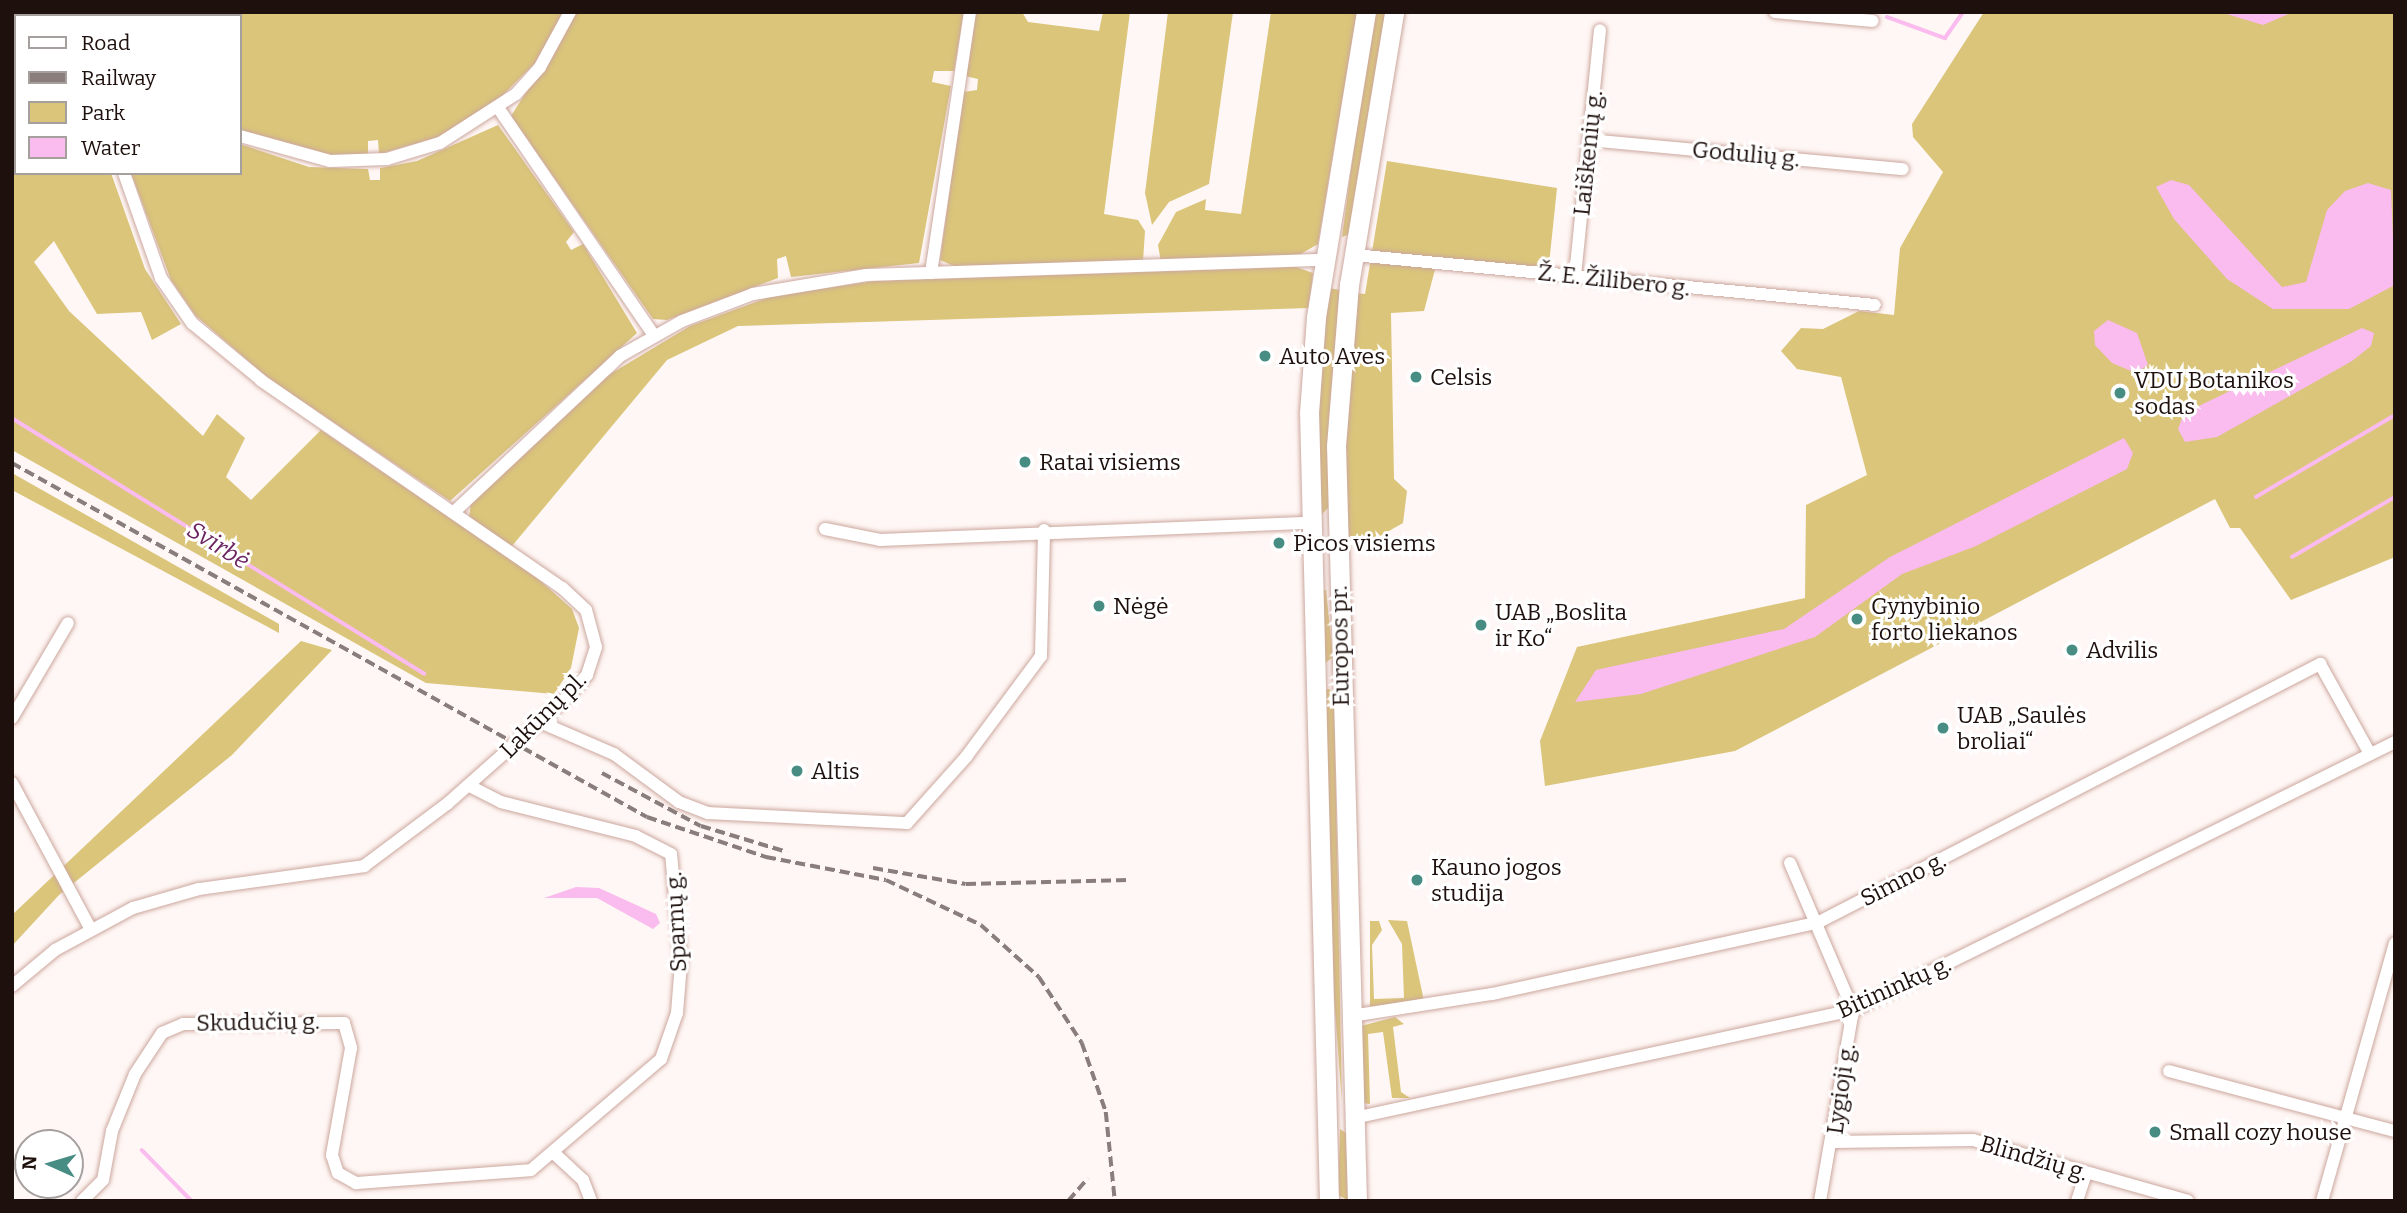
<!DOCTYPE html>
<meta charset="utf-8">
<style>
body{margin:0}
#map{position:relative;width:2407px;height:1213px;overflow:hidden;background:#fff7f5;font-family:Bitter,serif}
div>[style]{position:absolute}
[style*='--x']{left:calc(var(--x)*1px);top:calc(var(--y)*1px);width:calc(var(--w)*1px);rotate:calc(var(--a)*1deg)}
.green>*{inset:0;background:#dac57a}
.water>*{inset:0;background:#fabbee}
.stream>*{height:3.5px;margin:-1.75px;padding:0 1.75px;transform-origin:1.75px;border-radius:1.75px;background:#fabbee}
.roads{filter:drop-shadow(0 0 2px #cca79e) drop-shadow(0 0 2px #cca79e)}
.street>*{height:12px;margin:-6px;padding:0 6px;transform-origin:6px;border-radius:6px;background:#fff}
.primary>*{height:19px;margin:-9.5px;padding:0 9.5px;transform-origin:9.5px;border-radius:9.5px;background:#fff}
.rail>*{height:3.5px;margin-top:-1.75px;transform-origin:0;background:repeating-linear-gradient(90deg,#897e7c 0 10px,transparent 0 15px)}
.dots>*{width:19px;height:19px;translate:-50% -50%;box-sizing:border-box;border:4px solid #fff;border-radius:50%}
span{translate:-50% -50%;white-space:nowrap;text-align:center;line-height:1.15;-webkit-text-stroke:6px #fff;paint-order:stroke}
.street-label{font-size:23px;color:#1d100d}
.poi-label{font-size:23px;color:#1d100d}
.left{translate:0 -50%;text-align:left}
.water-label{font-size:24px;color:#6c2562;font-style:italic}
.frame{position:absolute;inset:0;border:14px solid #1d100d;pointer-events:none}
.legend{position:absolute;left:14px;top:14px;width:228px;height:161px;box-sizing:border-box;background:#fff;border:2px solid #a59f9e;margin:0;padding:9px 12px;list-style:none;font-size:21px;color:#1d100d}
.legend li{display:flex;align-items:center;gap:14px;height:35px}
.legend b{width:35px;border:2px solid #a59f9e}
.north{position:absolute;left:14px;top:1129px;width:70px;height:70px;box-sizing:border-box;background:#fff;border:2px solid #a59f9e;border-radius:50%;rotate:274deg;font-size:19px;font-weight:700;line-height:28px;text-align:center;color:#1d100d}
.north::after{content:'';display:block;margin:auto;width:24px;height:32px;background:#488d84;clip-path:polygon(50% 0,100% 100%,50% 72%,0 100%)}
</style>
<div id="map">
<div class="green">
<div style="clip-path:polygon(12px 12px,139px 12px,16px 16px,16px 173px,111px 173px,145px 269px,181px 324px,152px 340px,141px 312px,97px 314px,54px 241px,34px 262px,69px 311px,203px 436px,217px 414px,245px 438px,226px 477px,251px 500px,321px 430px,535px 576px,572px 609px,579px 628px,571px 668px,554px 694px,426px 683px,12px 450px)"></div>
<div style="clip-path:polygon(160px 12px,564px 12px,535px 63px,492px 106px,442px 136px,379px 154px,378px 140px,368px 141px,368px 154px,357px 156px,319px 155px,240px 130px,240px 16px)"></div>
<div style="clip-path:polygon(577px 12px,964px 12px,954px 71px,934px 71px,932px 82px,951px 86px,919px 263px,791px 277px,786px 256px,777px 259px,778px 278px,667px 320px,653px 319px,511px 116px)"></div>
<div style="clip-path:polygon(976px 12px,1022px 12px,1028px 22px,1099px 31px,1103px 12px,1130px 12px,1104px 214px,1138px 220px,1145px 231px,1143px 261px,954px 266px,940px 260px,963px 92px,977px 90px,978px 79px,965px 76px)"></div>
<div style="clip-path:polygon(1168px 12px,1233px 12px,1209px 184px,1169px 202px,1152px 225px,1145px 193px)"></div>
<div style="clip-path:polygon(1271px 12px,1357px 12px,1318px 244px,1299px 255px,1161px 262px,1158px 245px,1176px 212px,1206px 199px,1205px 210px,1241px 214px)"></div>
<div style="clip-path:polygon(1372px 12px,1386px 12px,1350px 234px,1342px 237px)"></div>
<div style="clip-path:polygon(1984px 12px,2395px 12px,2395px 557px,2291px 600px,2240px 528px,2230px 528px,2215px 499px,1735px 751px,1545px 786px,1540px 741px,1577px 647px,1805px 598px,1806px 505px,1867px 475px,1841px 377px,1797px 369px,1781px 351px,1801px 328px,1823px 329px,1859px 311px,1894px 315px,1900px 248px,1943px 172px,1913px 137px,1912px 124px)"></div>
<div style="clip-path:polygon(498px 125px,574px 232px,566px 242px,571px 250px,583px 244px,637px 333px,450px 501px,268px 378px,195px 315px,171px 280px,131px 173px,240px 173px,240px 144px,309px 167px,368px 169px,370px 180px,380px 180px,380px 168px,417px 161px)"></div>
<div style="clip-path:polygon(1387px 161px,1557px 188px,1548px 274px,1437px 262px,1424px 311px,1391px 313px,1394px 479px,1407px 491px,1403px 523px,1359px 548px,1346px 541px,1343px 468px,1355px 293px,1365px 294px)"></div>
<div style="clip-path:polygon(1296px 267px,1313px 273px,1309px 308px,738px 326px,667px 360px,512px 546px,469px 517px,471px 503px,607px 376px,690px 326px,772px 296px,875px 281px)"></div>
<div style="clip-path:polygon(1328px 288px,1341px 290px,1329px 507px,1322px 514px,1315px 447px)"></div>
<div style="clip-path:polygon(12px 473px,279px 624px,279px 633px,12px 490px)"></div>
<div style="clip-path:polygon(1326px 590px,1333px 657px,1324px 664px,1321px 591px)"></div>
<div style="clip-path:polygon(301px 641px,332px 650px,232px 755px,59px 895px,12px 946px,12px 915px)"></div>
<div style="clip-path:polygon(1329px 689px,1334px 693px,1342px 1102px,1325px 880px,1323px 690px)"></div>
<div style="clip-path:polygon(1388px 920px,1407px 921px,1424px 1001px,1370px 1010px,1370px 921px,1379px 921px,1382px 930px,1372px 945px,1374px 999px,1404px 998px,1402px 944px)"></div>
<div style="clip-path:polygon(1395px 1017px,1404px 1024px,1393px 1027px,1401px 1092px,1410px 1098px,1392px 1098px,1383px 1032px,1368px 1034px,1370px 1104px,1362px 1103px,1361px 1026px)"></div>
<div style="clip-path:polygon(1340px 1129px,1346px 1133px,1349px 1201px,1338px 1195px)"></div>
</div>
<div class="water">
<div style="clip-path:polygon(2220px 12px,2293px 12px,2263px 25px)"></div>
<div style="clip-path:polygon(2171px 180px,2189px 185px,2282px 287px,2306px 282px,2327px 210px,2345px 191px,2368px 183px,2391px 190px,2395px 285px,2349px 309px,2273px 309px,2227px 279px,2174px 219px,2156px 187px)"></div>
<div style="clip-path:polygon(2108px 320px,2137px 333px,2148px 365px,2136px 373px,2112px 363px,2095px 345px,2094px 331px)"></div>
<div style="clip-path:polygon(2362px 328px,2374px 333px,2371px 346px,2352px 361px,2217px 437px,2185px 442px,2178px 429px,2184px 413px)"></div>
<div style="clip-path:polygon(2124px 438px,2133px 453px,2127px 469px,1976px 546px,1902px 574px,1815px 637px,1641px 694px,1575px 702px,1596px 670px,1784px 629px,1890px 557px)"></div>
<div style="clip-path:polygon(576px 887px,599px 888px,656px 914px,660px 923px,653px 929px,597px 898px,544px 898px)"></div>
</div>
<div class="stream">
<div style="--x:1887;--y:17;--w:62;--a:19.9"></div>
<div style="--x:1945;--y:38;--w:32;--a:-55"></div>
<div style="--x:12;--y:418;--w:485;--a:31.8"></div>
<div style="--x:2256;--y:497;--w:161;--a:-30.5"></div>
<div style="--x:2292;--y:557;--w:119;--a:-30.2"></div>
<div style="--x:142;--y:1150;--w:71;--a:45.6"></div>
</div>
<div class="roads">
<div class="street">
<div style="--x:1775;--y:12;--w:98;--a:5.2"></div>
<div style="--x:12;--y:13;--w:6;--a:45"></div>
<div style="--x:146;--y:16;--w:4;--a:-63"></div>
<div style="--x:499;--y:109;--w:274;--a:55.6"></div>
<div style="--x:240;--y:136;--w:93;--a:15.5"></div>
<div style="--x:330;--y:161;--w:57;--a:-2"></div>
<div style="--x:387;--y:159;--w:55;--a:-16.8"></div>
<div style="--x:440;--y:143;--w:90;--a:-32.8"></div>
<div style="--x:516;--y:94;--w:36;--a:-48"></div>
<div style="--x:540;--y:67;--w:63;--a:-61.4"></div>
<div style="--x:1589;--y:140;--w:315;--a:5.3"></div>
<div style="--x:1354;--y:255;--w:523;--a:5.48"></div>
<div style="--x:931;--y:273;--w:264;--a:-81.5"></div>
<div style="--x:1575;--y:276;--w:247;--a:-84.2"></div>
<div style="--x:454;--y:512;--w:228;--a:-43.2"></div>
<div style="--x:620;--y:356;--w:71;--a:-29.4"></div>
<div style="--x:682;--y:321;--w:76;--a:-20.8"></div>
<div style="--x:753;--y:294;--w:115;--a:-9.5"></div>
<div style="--x:866;--y:275;--w:459;--a:-1.9"></div>
<div style="--x:825;--y:529;--w:56;--a:11.3"></div>
<div style="--x:880;--y:540;--w:429;--a:-2.3"></div>
<div style="--x:12;--y:718;--w:110;--a:-59.5"></div>
<div style="--x:540;--y:722;--w:81;--a:23.4"></div>
<div style="--x:614;--y:754;--w:81;--a:36.4"></div>
<div style="--x:679;--y:802;--w:31;--a:21"></div>
<div style="--x:708;--y:813;--w:199;--a:2.9"></div>
<div style="--x:907;--y:823;--w:89;--a:-48.2"></div>
<div style="--x:966;--y:757;--w:126;--a:-53.4"></div>
<div style="--x:1041;--y:656;--w:126;--a:-88.6"></div>
<div style="--x:12;--y:783;--w:165;--a:61.7"></div>
<div style="--x:1790;--y:863;--w:160;--a:66.8"></div>
<div style="--x:1853;--y:1010;--w:194;--a:99.8"></div>
<div style="--x:12;--y:986;--w:56;--a:-39.9"></div>
<div style="--x:55;--y:950;--w:89;--a:-28.3"></div>
<div style="--x:133;--y:908;--w:69;--a:-16.1"></div>
<div style="--x:199;--y:889;--w:167;--a:-7.9"></div>
<div style="--x:364;--y:866;--w:104;--a:-36.8"></div>
<div style="--x:447;--y:804;--w:154;--a:-41.6"></div>
<div style="--x:562;--y:702;--w:37;--a:-47"></div>
<div style="--x:587;--y:675;--w:29;--a:-72"></div>
<div style="--x:596;--y:647;--w:38;--a:-105"></div>
<div style="--x:586;--y:610;--w:33;--a:-137"></div>
<div style="--x:562;--y:588;--w:366;--a:-145.4"></div>
<div style="--x:261;--y:380;--w:89;--a:-140.4"></div>
<div style="--x:192;--y:323;--w:55;--a:-124.6"></div>
<div style="--x:161;--y:278;--w:111;--a:-109.4"></div>
<div style="--x:1351;--y:1016;--w:143;--a:-8.9"></div>
<div style="--x:1492;--y:994;--w:335;--a:-12.4"></div>
<div style="--x:1819;--y:922;--w:564;--a:-27.25"></div>
<div style="--x:2320;--y:664;--w:103;--a:60.9"></div>
<div style="--x:2169;--y:1071;--w:234;--a:14.9"></div>
<div style="--x:1354;--y:1118;--w:511;--a:-12.21"></div>
<div style="--x:1853;--y:1010;--w:605;--a:-26.31"></div>
<div style="--x:1834;--y:1142;--w:139;--a:-0.8"></div>
<div style="--x:1973;--y:1140;--w:223;--a:15.8"></div>
<div style="--x:556;--y:1155;--w:37;--a:43"></div>
<div style="--x:583;--y:1180;--w:22;--a:69"></div>
<div style="--x:82;--y:1201;--w:30;--a:-45"></div>
<div style="--x:103;--y:1180;--w:50;--a:-79.6"></div>
<div style="--x:112;--y:1131;--w:61;--a:-68"></div>
<div style="--x:135;--y:1074;--w:49;--a:-56.6"></div>
<div style="--x:162;--y:1033;--w:23;--a:-23"></div>
<div style="--x:183;--y:1024;--w:161;--a:-0.4"></div>
<div style="--x:344;--y:1023;--w:26;--a:74"></div>
<div style="--x:351;--y:1048;--w:109;--a:100.1"></div>
<div style="--x:332;--y:1155;--w:19;--a:72"></div>
<div style="--x:338;--y:1173;--w:21;--a:29"></div>
<div style="--x:356;--y:1183;--w:175;--a:-4.2"></div>
<div style="--x:531;--y:1170;--w:171;--a:-40.5"></div>
<div style="--x:661;--y:1059;--w:49;--a:-70.8"></div>
<div style="--x:677;--y:1013;--w:50;--a:-85.4"></div>
<div style="--x:681;--y:963;--w:109;--a:-95.2"></div>
<div style="--x:671;--y:854;--w:39;--a:-153"></div>
<div style="--x:636;--y:836;--w:139;--a:-165.9"></div>
<div style="--x:501;--y:802;--w:36;--a:-153"></div>
<div style="--x:2077;--y:1201;--w:29;--a:-72"></div>
<div style="--x:2322;--y:1201;--w:268;--a:-74.2"></div>
</div>
<div class="primary">
<div style="--x:1329;--y:1201;--w:788;--a:-91.45"></div>
<div style="--x:1309;--y:413;--w:96;--a:-85.8"></div>
<div style="--x:1316;--y:317;--w:309;--a:-80.7"></div>
<div style="--x:1357;--y:1201;--w:755;--a:-91.59"></div>
<div style="--x:1336;--y:446;--w:162;--a:-85.4"></div>
<div style="--x:1349;--y:285;--w:277;--a:-80.6"></div>
</div>
</div>
<div class="rail">
<div style="--x:12;--y:463;--w:727;--a:29.14"></div>
<div style="--x:647;--y:817;--w:126;--a:18.6"></div>
<div style="--x:766;--y:857;--w:122;--a:10.9"></div>
<div style="--x:886;--y:880;--w:105;--a:25.3"></div>
<div style="--x:981;--y:925;--w:78;--a:41.9"></div>
<div style="--x:1039;--y:977;--w:79;--a:56.9"></div>
<div style="--x:1082;--y:1043;--w:73;--a:70.8"></div>
<div style="--x:1106;--y:1112;--w:89;--a:84.2"></div>
<div style="--x:602;--y:773;--w:112;--a:28.2"></div>
<div style="--x:701;--y:826;--w:90;--a:16.8"></div>
<div style="--x:873;--y:868;--w:94;--a:9.8"></div>
<div style="--x:966;--y:884;--w:163;--a:-1.4"></div>
<div style="--x:1068;--y:1201;--w:30;--a:-49"></div>
</div>
<div class="dots">
<div style="left:1265px;top:356px;background:#488d84"></div>
<div style="left:1416px;top:377px;background:#488d84"></div>
<div style="left:2120px;top:393px;background:#488d84"></div>
<div style="left:1025px;top:462px;background:#488d84"></div>
<div style="left:1279px;top:543px;background:#488d84"></div>
<div style="left:1099px;top:606px;background:#488d84"></div>
<div style="left:1857px;top:619px;background:#488d84"></div>
<div style="left:1481px;top:625px;background:#488d84"></div>
<div style="left:2072px;top:650px;background:#488d84"></div>
<div style="left:1943px;top:728px;background:#488d84"></div>
<div style="left:797px;top:771px;background:#488d84"></div>
<div style="left:1417px;top:880px;background:#488d84"></div>
<div style="left:2155px;top:1132px;background:#488d84"></div>
</div>
<div class="street-label">
<span style="left:1588px;top:153px;rotate:-84deg">Laiškenių g.</span>
<span style="left:1746px;top:154px;rotate:5deg">Godulių g.</span>
<span style="left:1614px;top:280px;rotate:6deg">Ž. E. Žilibero g.</span>
<span style="left:1340px;top:646px;rotate:-91deg">Europos pr.</span>
<span style="left:543px;top:715px;rotate:-45deg">Lakūnų pl.</span>
<span style="left:1903px;top:879px;rotate:-27deg">Simno g.</span>
<span style="left:676px;top:922px;rotate:-93deg">Sparnų g.</span>
<span style="left:1894px;top:987px;rotate:-24deg">Bitininkų g.</span>
<span style="left:258px;top:1022px;rotate:-1deg">Skudučių g.</span>
<span style="left:1841px;top:1089px;rotate:-82deg">Lygioji g.</span>
<span style="left:2034px;top:1158px;rotate:16deg">Blindžių g.</span>
</div>
<div class="poi-label">
<span class="left" style="left:1279px;top:356px">Auto Aves</span>
<span class="left" style="left:1430px;top:377px">Celsis</span>
<span class="left" style="left:2134px;top:393px">VDU Botanikos<br>sodas</span>
<span class="left" style="left:1039px;top:462px">Ratai visiems</span>
<span class="left" style="left:1293px;top:543px">Picos visiems</span>
<span class="left" style="left:1113px;top:606px">Nėgė</span>
<span class="left" style="left:1871px;top:619px">Gynybinio<br>forto liekanos</span>
<span class="left" style="left:1495px;top:625px">UAB „Boslita<br>ir Ko“</span>
<span class="left" style="left:2086px;top:650px">Advilis</span>
<span class="left" style="left:1957px;top:728px">UAB „Saulės<br>broliai“</span>
<span class="left" style="left:811px;top:771px">Altis</span>
<span class="left" style="left:1431px;top:880px">Kauno jogos<br>studija</span>
<span class="left" style="left:2169px;top:1132px">Small cozy house</span>
</div>
<div class="water-label">
<span style="left:218px;top:546px;rotate:32deg">Svirbė</span>
</div>
<div class="frame"></div>
<ul class="legend">
<li><b style="height:9px;background:#fff"></b>Road</li>
<li><b style="height:9px;background:#897e7c"></b>Railway</li>
<li><b style="height:19px;background:#dac57a"></b>Park</li>
<li><b style="height:19px;background:#fabbee"></b>Water</li>
</ul>
<div class="north">N</div>
</div>
